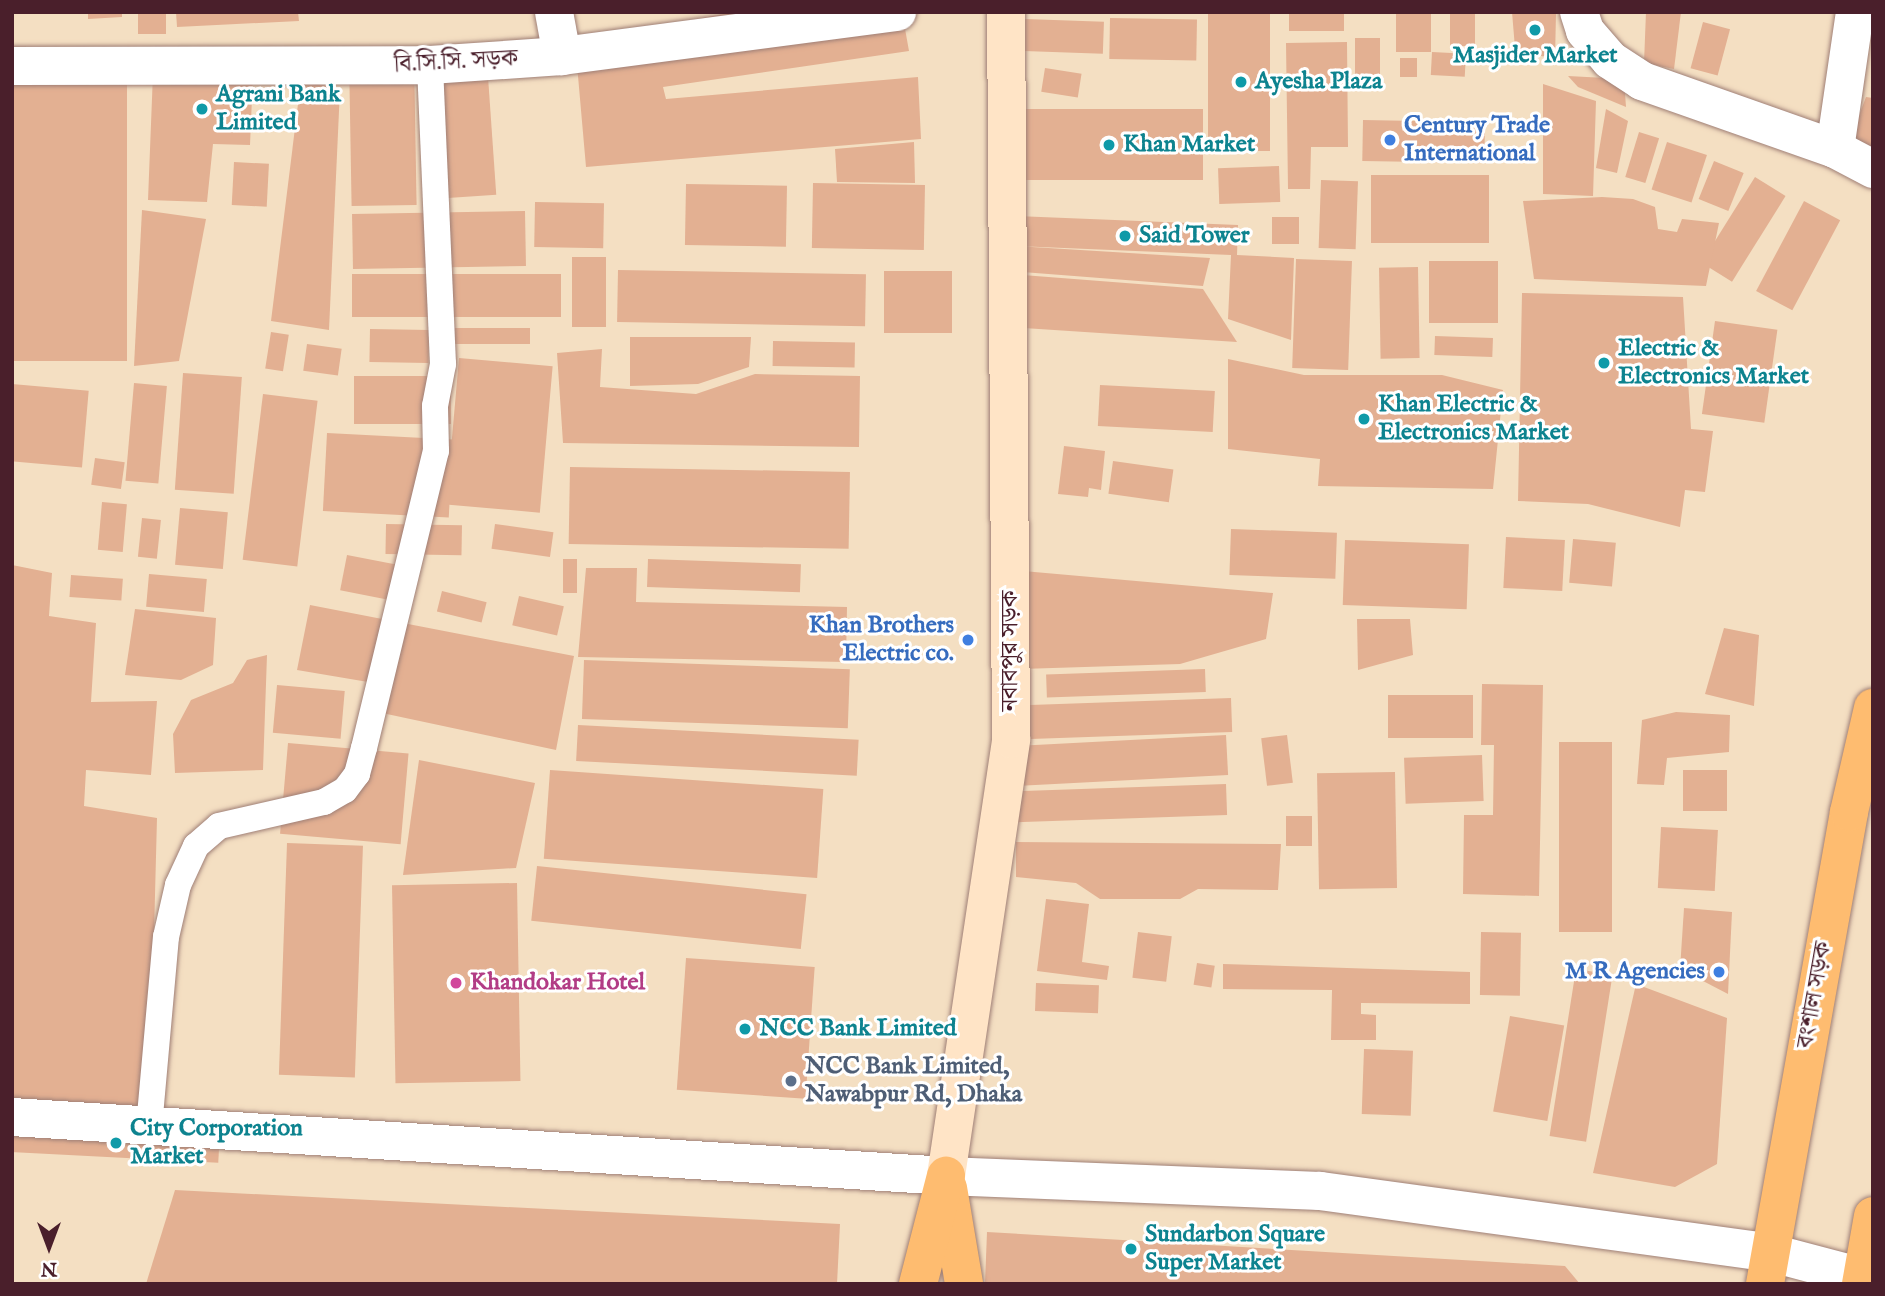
<!DOCTYPE html>
<meta charset="utf-8">
<style>
body{margin:0}
#map{position:relative;width:1885px;height:1296px;overflow:hidden;background:#f4dfc2;font-family:"IM FELL English","Noto Serif Bengali",serif}
div>[style]{position:absolute}
[style*='--x']{left:calc(var(--x)*1px);top:calc(var(--y)*1px);width:calc(var(--w)*1px);rotate:calc(var(--a)*1deg)}
.building>*{inset:0;background:#e3b092;transform-origin:0 0}
.roads{filter:drop-shadow(0 0 2px #9f7f76) drop-shadow(0 0 2px #9f7f76)}
.service>*{height:26px;margin:-13px;padding:0 13px;transform-origin:13px;border-radius:13px;background:#fff}
.minor>*{height:38px;margin:-19px;padding:0 19px;transform-origin:19px;border-radius:19px;background:#fff}
.tertiary>*{height:38px;margin:-19px;padding:0 19px;transform-origin:19px;border-radius:19px;background:#fff}
.secondary>*{height:38px;margin:-19px;padding:0 19px;transform-origin:19px;border-radius:19px;background:#ffe4c6}
.primary>*{height:38px;margin:-19px;padding:0 19px;transform-origin:19px;border-radius:19px;background:#febc70}
.trunk>*{height:38px;margin:-19px;padding:0 19px;transform-origin:19px;border-radius:19px;background:#febc70}
.dots>*{width:19px;height:19px;translate:-50% -50%;box-sizing:border-box;border:4px solid #fff;border-radius:50%}
span{translate:-50% -50%;white-space:nowrap;text-align:center;line-height:1.15;-webkit-text-stroke:6px #fff;paint-order:stroke}
.culture-label{font-size:24px;color:#0d838f;font-weight:700}
.left{translate:0 -50%;text-align:left}
.street-label{font-size:24px;color:#4a1f2b}
.shop-label{font-size:24px;color:#366cbe;font-weight:700}
.right{translate:-100% -50%;text-align:right}
.hotel-label{font-size:24px;color:#b23c85;font-weight:700}
.service-label{font-size:24px;color:#4e5e75;font-weight:700}
.frame{position:absolute;inset:0;border:14px solid #4a1f2b;pointer-events:none}
.north{position:absolute;left:14px;top:1212px;width:70px;height:70px;-webkit-text-stroke:5px #fff;paint-order:stroke;rotate:180deg;font-size:19px;font-weight:700;line-height:28px;text-align:center;color:#4a1f2b}
.north::after{content:'';display:block;margin:auto;width:24px;height:32px;background:#4a1f2b;clip-path:polygon(50% 0,100% 100%,50% 72%,0 100%)}
</style>
<div id="map">
<div class="building">
<div style="clip-path:polygon(88px 12px,122px 12px,122px 17px,88px 19px)"></div>
<div style="left:138px;top:12px;width:28px;height:22px"></div>
<div style="clip-path:polygon(176px 12px,298px 12px,299px 21px,177px 27px)"></div>
<div style="clip-path:polygon(734px 12px,902px 12px,909px 51px,663px 87px,666px 99px,918px 77px,921px 139px,586px 167px,575px 42px)"></div>
<div style="left:1208px;top:12px;width:62px;height:139px"></div>
<div style="left:1289px;top:12px;width:55px;height:19px"></div>
<div style="left:1396px;top:12px;width:35px;height:40px"></div>
<div style="left:1450px;top:12px;width:25px;height:34px"></div>
<div style="clip-path:polygon(1512px 12px,1556px 12px,1555px 60px,1515px 48px)"></div>
<div style="clip-path:polygon(1646px 12px,1681px 12px,1674px 69px,1644px 63px)"></div>
<div style="left:1110px;top:18px;width:87px;height:41px;rotate:1deg"></div>
<div style="left:1025px;top:19px;width:79px;height:32px;rotate:2deg"></div>
<div style="left:1703px;top:22px;width:28px;height:48px;rotate:15deg"></div>
<div style="left:1355px;top:38px;width:25px;height:42px"></div>
<div style="clip-path:polygon(1347px 42px,1348px 147px,1311px 147px,1310px 189px,1288px 189px,1286px 43px)"></div>
<div style="left:486px;top:48px;width:147px;height:56px;rotate:86deg"></div>
<div style="left:1432px;top:52px;width:34px;height:23px;rotate:3deg"></div>
<div style="left:414px;top:56px;width:149px;height:65px;rotate:89deg"></div>
<div style="left:1400px;top:58px;width:17px;height:19px"></div>
<div style="left:1045px;top:68px;width:37px;height:24px;rotate:9deg"></div>
<div style="clip-path:polygon(153px 73px,253px 74px,250px 145px,213px 144px,207px 202px,148px 200px)"></div>
<div style="clip-path:polygon(1568px 76px,1624px 79px,1626px 107px,1578px 87px)"></div>
<div style="left:127px;top:78px;width:283px;height:115px;rotate:90deg"></div>
<div style="clip-path:polygon(301px 80px,340px 89px,329px 330px,271px 321px)"></div>
<div style="clip-path:polygon(1543px 84px,1596px 101px,1593px 196px,1543px 194px)"></div>
<div style="clip-path:polygon(1866px 97px,1873px 98px,1873px 151px,1850px 139px)"></div>
<div style="left:1015px;top:109px;width:188px;height:71px"></div>
<div style="clip-path:polygon(1606px 109px,1628px 121px,1617px 173px,1596px 168px)"></div>
<div style="left:1363px;top:120px;width:122px;height:41px;rotate:1deg"></div>
<div style="left:1639px;top:132px;width:21px;height:47px;rotate:17deg"></div>
<div style="clip-path:polygon(914px 142px,915px 183px,837px 182px,835px 149px)"></div>
<div style="left:1667px;top:142px;width:42px;height:50px;rotate:18deg"></div>
<div style="left:1714px;top:161px;width:32px;height:41px;rotate:22deg"></div>
<div style="left:234px;top:162px;width:35px;height:43px;rotate:3deg"></div>
<div style="left:1279px;top:166px;width:36px;height:61px;rotate:88deg"></div>
<div style="left:1371px;top:175px;width:118px;height:68px"></div>
<div style="left:1755px;top:177px;width:36px;height:101px;rotate:32deg"></div>
<div style="left:1321px;top:180px;width:37px;height:68px;rotate:2deg"></div>
<div style="left:813px;top:183px;width:112px;height:65px;rotate:1deg"></div>
<div style="left:686px;top:184px;width:101px;height:61px;rotate:1deg"></div>
<div style="clip-path:polygon(1602px 197px,1633px 199px,1655px 207px,1658px 229px,1677px 232px,1682px 219px,1719px 223px,1706px 286px,1534px 279px,1523px 201px)"></div>
<div style="left:1804px;top:201px;width:41px;height:102px;rotate:28deg"></div>
<div style="left:535px;top:202px;width:69px;height:45px;rotate:1deg"></div>
<div style="clip-path:polygon(142px 210px,206px 219px,179px 361px,134px 366px)"></div>
<div style="left:525px;top:211px;width:55px;height:173px;rotate:89deg"></div>
<div style="clip-path:polygon(1013px 216px,1238px 225px,1237px 255px,1294px 258px,1291px 340px,1228px 319px,1231px 255px,1015px 246px,1210px 258px,1203px 286px,1008px 271px)"></div>
<div style="left:1299px;top:217px;width:27px;height:27px;rotate:90deg"></div>
<div style="left:572px;top:257px;width:34px;height:70px"></div>
<div style="left:1296px;top:259px;width:56px;height:109px;rotate:2deg"></div>
<div style="left:1429px;top:261px;width:69px;height:62px"></div>
<div style="left:1418px;top:267px;width:91px;height:39px;rotate:89deg"></div>
<div style="left:618px;top:270px;width:248px;height:52px;rotate:1deg"></div>
<div style="left:884px;top:271px;width:68px;height:62px"></div>
<div style="clip-path:polygon(997px 273px,1203px 289px,1237px 342px,993px 326px)"></div>
<div style="left:561px;top:274px;width:43px;height:209px;rotate:90deg"></div>
<div style="clip-path:polygon(1522px 293px,1683px 297px,1691px 429px,1713px 431px,1705px 492px,1685px 490px,1680px 527px,1588px 504px,1518px 501px)"></div>
<div style="left:1715px;top:321px;width:63px;height:94px;rotate:8deg"></div>
<div style="left:530px;top:328px;width:16px;height:88px;rotate:90deg"></div>
<div style="left:370px;top:329px;width:59px;height:33px;rotate:1deg"></div>
<div style="left:271px;top:332px;width:18px;height:37px;rotate:9deg"></div>
<div style="left:1435px;top:336px;width:58px;height:19px;rotate:2deg"></div>
<div style="clip-path:polygon(630px 337px,751px 337px,749px 367px,698px 384px,630px 386px)"></div>
<div style="left:773px;top:341px;width:82px;height:25px;rotate:1deg"></div>
<div style="left:307px;top:344px;width:35px;height:27px;rotate:8deg"></div>
<div style="clip-path:polygon(602px 349px,600px 387px,696px 394px,755px 374px,860px 376px,859px 447px,563px 443px,557px 353px)"></div>
<div style="left:459px;top:358px;width:94px;height:147px;rotate:5deg"></div>
<div style="clip-path:polygon(1228px 359px,1304px 375px,1442px 375px,1503px 390px,1493px 489px,1318px 486px,1320px 459px,1228px 449px)"></div>
<div style="left:183px;top:373px;width:59px;height:117px;rotate:4deg"></div>
<div style="left:354px;top:376px;width:97px;height:48px"></div>
<div style="left:134px;top:383px;width:33px;height:98px;rotate:5deg"></div>
<div style="left:12px;top:384px;width:77px;height:77px;rotate:5deg"></div>
<div style="left:1100px;top:385px;width:115px;height:41px;rotate:3deg"></div>
<div style="left:263px;top:394px;width:55px;height:167px;rotate:7deg"></div>
<div style="left:327px;top:433px;width:126px;height:78px;rotate:3deg"></div>
<div style="clip-path:polygon(1064px 446px,1105px 451px,1101px 490px,1089px 488px,1088px 497px,1058px 494px)"></div>
<div style="left:95px;top:458px;width:30px;height:27px;rotate:8deg"></div>
<div style="left:1113px;top:461px;width:61px;height:33px;rotate:8deg"></div>
<div style="left:570px;top:467px;width:280px;height:77px;rotate:1deg"></div>
<div style="left:102px;top:502px;width:25px;height:48px;rotate:5deg"></div>
<div style="left:180px;top:508px;width:48px;height:57px;rotate:5deg"></div>
<div style="left:142px;top:518px;width:19px;height:39px;rotate:6deg"></div>
<div style="left:386px;top:524px;width:76px;height:30px;rotate:1deg"></div>
<div style="left:495px;top:524px;width:59px;height:25px;rotate:8deg"></div>
<div style="left:1231px;top:529px;width:106px;height:46px;rotate:2deg"></div>
<div style="left:1506px;top:537px;width:59px;height:51px;rotate:3deg"></div>
<div style="left:1573px;top:539px;width:43px;height:44px;rotate:5deg"></div>
<div style="left:1345px;top:540px;width:124px;height:65px;rotate:2deg"></div>
<div style="left:347px;top:555px;width:71px;height:36px;rotate:11deg"></div>
<div style="left:563px;top:559px;width:14px;height:34px"></div>
<div style="left:648px;top:559px;width:153px;height:28px;rotate:2deg"></div>
<div style="clip-path:polygon(12px 565px,52px 573px,49px 616px,96px 623px,91px 702px,157px 701px,151px 775px,86px 770px,84px 806px,157px 818px,149px 1127px,12px 1117px)"></div>
<div style="clip-path:polygon(586px 568px,637px 568px,636px 602px,847px 607px,846px 662px,578px 657px)"></div>
<div style="clip-path:polygon(1023px 571px,1273px 593px,1266px 639px,1180px 664px,1021px 669px)"></div>
<div style="left:149px;top:574px;width:58px;height:33px;rotate:5deg"></div>
<div style="left:71px;top:575px;width:52px;height:22px;rotate:4deg"></div>
<div style="left:442px;top:591px;width:46px;height:21px;rotate:14deg"></div>
<div style="left:519px;top:596px;width:46px;height:30px;rotate:13deg"></div>
<div style="clip-path:polygon(310px 605px,574px 656px,556px 750px,368px 710px,374px 683px,297px 670px)"></div>
<div style="clip-path:polygon(135px 609px,216px 618px,213px 665px,181px 680px,125px 675px)"></div>
<div style="clip-path:polygon(1357px 619px,1410px 619px,1413px 655px,1358px 670px)"></div>
<div style="clip-path:polygon(1724px 628px,1759px 635px,1754px 706px,1705px 694px)"></div>
<div style="clip-path:polygon(267px 655px,263px 770px,175px 773px,173px 734px,191px 700px,233px 683px,247px 660px)"></div>
<div style="left:584px;top:660px;width:266px;height:59px;rotate:2deg"></div>
<div style="left:1205px;top:669px;width:23px;height:159px;rotate:88deg"></div>
<div style="clip-path:polygon(1482px 684px,1543px 685px,1539px 896px,1463px 894px,1464px 815px,1493px 815px,1494px 745px,1481px 745px)"></div>
<div style="left:277px;top:685px;width:68px;height:48px;rotate:5deg"></div>
<div style="left:1388px;top:695px;width:85px;height:43px"></div>
<div style="left:1231px;top:698px;width:34px;height:220px;rotate:88deg"></div>
<div style="clip-path:polygon(1676px 712px,1730px 715px,1729px 752px,1667px 758px,1664px 785px,1637px 784px,1642px 720px)"></div>
<div style="left:578px;top:725px;width:281px;height:36px;rotate:3deg"></div>
<div style="left:1226px;top:735px;width:40px;height:221px;rotate:87deg"></div>
<div style="left:1287px;top:735px;width:48px;height:26px;rotate:83deg"></div>
<div style="left:1559px;top:742px;width:53px;height:190px"></div>
<div style="left:288px;top:743px;width:121px;height:91px;rotate:5deg"></div>
<div style="left:1482px;top:755px;width:46px;height:78px;rotate:88deg"></div>
<div style="clip-path:polygon(419px 760px,535px 783px,516px 868px,403px 875px)"></div>
<div style="left:550px;top:770px;width:274px;height:89px;rotate:4deg"></div>
<div style="left:1683px;top:770px;width:44px;height:41px"></div>
<div style="left:1395px;top:772px;width:116px;height:78px;rotate:89deg"></div>
<div style="left:1226px;top:784px;width:31px;height:216px;rotate:88deg"></div>
<div style="left:1286px;top:816px;width:26px;height:30px"></div>
<div style="left:1661px;top:827px;width:57px;height:61px;rotate:3deg"></div>
<div style="clip-path:polygon(1016px 842px,1281px 844px,1278px 890px,1198px 889px,1180px 899px,1100px 899px,1076px 883px,1016px 877px)"></div>
<div style="left:287px;top:843px;width:76px;height:232px;rotate:2deg"></div>
<div style="left:537px;top:866px;width:271px;height:55px;rotate:6deg"></div>
<div style="left:517px;top:883px;width:198px;height:125px;rotate:89deg"></div>
<div style="clip-path:polygon(1046px 899px,1089px 904px,1082px 962px,1109px 966px,1107px 980px,1037px 971px)"></div>
<div style="clip-path:polygon(1684px 908px,1732px 912px,1728px 994px,1680px 969px)"></div>
<div style="left:1138px;top:932px;width:34px;height:46px;rotate:7deg"></div>
<div style="left:1481px;top:932px;width:40px;height:63px;rotate:1deg"></div>
<div style="left:686px;top:958px;width:129px;height:132px;rotate:4deg"></div>
<div style="left:1197px;top:963px;width:18px;height:22px;rotate:9deg"></div>
<div style="clip-path:polygon(1223px 964px,1470px 972px,1470px 1004px,1361px 1003px,1361px 1014px,1376px 1015px,1376px 1040px,1331px 1040px,1332px 990px,1223px 989px)"></div>
<div style="left:1576px;top:969px;width:37px;height:169px;rotate:9deg"></div>
<div style="left:1036px;top:983px;width:63px;height:28px;rotate:2deg"></div>
<div style="clip-path:polygon(1636px 984px,1727px 1018px,1717px 1164px,1675px 1187px,1593px 1173px)"></div>
<div style="left:1510px;top:1016px;width:55px;height:97px;rotate:10deg"></div>
<div style="left:1364px;top:1049px;width:49px;height:65px;rotate:2deg"></div>
<div style="left:12px;top:1124px;width:208px;height:28px;rotate:3deg"></div>
<div style="clip-path:polygon(175px 1190px,840px 1224px,837px 1284px,146px 1284px)"></div>
<div style="clip-path:polygon(987px 1232px,1565px 1266px,1580px 1284px,985px 1284px)"></div>
</div>
<div class="roads">
<div class="service">
<div style="--x:149;--y:1127;--w:191;--a:-84.9"></div>
<div style="--x:166;--y:937;--w:53;--a:-77"></div>
<div style="--x:178;--y:885;--w:43;--a:-65.2"></div>
<div style="--x:196;--y:846;--w:30;--a:-41"></div>
<div style="--x:219;--y:826;--w:108;--a:-12.9"></div>
<div style="--x:324;--y:802;--w:24;--a:-30"></div>
<div style="--x:345;--y:790;--w:20;--a:-53"></div>
<div style="--x:357;--y:774;--w:27;--a:-75"></div>
<div style="--x:364;--y:748;--w:306;--a:-76.4"></div>
<div style="--x:436;--y:451;--w:45;--a:-91.3"></div>
<div style="--x:435;--y:406;--w:43;--a:-79.2"></div>
<div style="--x:443;--y:364;--w:299;--a:-92.5"></div>
</div>
<div class="minor">
<div style="--x:554;--y:12;--w:45;--a:79.7"></div>
<div style="--x:1579;--y:12;--w:20;--a:72"></div>
<div style="--x:1585;--y:31;--w:38;--a:49"></div>
<div style="--x:1610;--y:60;--w:38;--a:33"></div>
<div style="--x:1642;--y:81;--w:205;--a:19.4"></div>
<div style="--x:1835;--y:149;--w:43;--a:27.8"></div>
<div style="--x:12;--y:66;--w:418;--a:-0.1"></div>
<div style="--x:430;--y:65;--w:132;--a:-3.9"></div>
<div style="--x:562;--y:56;--w:338;--a:-7.5"></div>
<div style="--x:1835;--y:149;--w:138;--a:-81.7"></div>
<div style="--x:1768;--y:1252;--w:97;--a:14.9"></div>
<div style="--x:1862;--y:1277;--w:11;--a:41"></div>
</div>
<div class="tertiary">
<div style="--x:12;--y:1117;--w:936;--a:3.61"></div>
<div style="--x:946;--y:1176;--w:374;--a:2.3"></div>
<div style="--x:1320;--y:1191;--w:452;--a:7.8"></div>
</div>
<div class="secondary">
<div style="--x:946;--y:1176;--w:442;--a:-81.5"></div>
<div style="--x:1011;--y:739;--w:727;--a:-90.39"></div>
</div>
<div class="primary">
<div style="--x:948;--y:1188;--w:97;--a:80.5"></div>
<div style="--x:918;--y:1284;--w:112;--a:-75.5"></div>
</div>
<div class="trunk">
<div style="--x:1765;--y:1284;--w:479;--a:-79.9"></div>
<div style="--x:1849;--y:812;--w:107;--a:-77"></div>
<div style="--x:1861;--y:1284;--w:69;--a:-80"></div>
</div>
</div>
<div class="dots">
<div style="left:1535px;top:30px;background:#0f9aa8"></div>
<div style="left:1241px;top:82px;background:#0f9aa8"></div>
<div style="left:202px;top:109px;background:#0f9aa8"></div>
<div style="left:1390px;top:140px;background:#3f7fe0"></div>
<div style="left:1109px;top:145px;background:#0f9aa8"></div>
<div style="left:1125px;top:236px;background:#0f9aa8"></div>
<div style="left:1604px;top:363px;background:#0f9aa8"></div>
<div style="left:1364px;top:419px;background:#0f9aa8"></div>
<div style="left:968px;top:640px;background:#3f7fe0"></div>
<div style="left:1719px;top:972px;background:#3f7fe0"></div>
<div style="left:456px;top:983px;background:#d1479c"></div>
<div style="left:745px;top:1029px;background:#0f9aa8"></div>
<div style="left:791px;top:1081px;background:#5c6f8a"></div>
<div style="left:116px;top:1143px;background:#0f9aa8"></div>
<div style="left:1131px;top:1249px;background:#0f9aa8"></div>
</div>
<div class="culture-label">
<span style="left:1535px;top:56px">Masjider Market</span>
<span class="left" style="left:1255px;top:82px">Ayesha Plaza</span>
<span class="left" style="left:216px;top:109px">Agrani Bank<br>Limited</span>
<span class="left" style="left:1123px;top:145px">Khan Market</span>
<span class="left" style="left:1139px;top:236px">Said Tower</span>
<span class="left" style="left:1618px;top:363px">Electric &amp;<br>Electronics Market</span>
<span class="left" style="left:1378px;top:419px">Khan Electric &amp;<br>Electronics Market</span>
<span class="left" style="left:759px;top:1029px">NCC Bank Limited</span>
<span class="left" style="left:130px;top:1143px">City Corporation<br>Market</span>
<span class="left" style="left:1145px;top:1249px">Sundarbon Square<br>Super Market</span>
</div>
<div class="street-label">
<span style="left:456px;top:62px;rotate:-3deg">বি.সি.সি. সড়ক</span>
<span style="left:1011px;top:651px;rotate:-90deg">নবাবপুর সড়ক</span>
<span style="left:1815px;top:995px;rotate:-80deg">বংশাল সড়ক</span>
</div>
<div class="shop-label">
<span class="left" style="left:1404px;top:140px">Century Trade<br>International</span>
<span class="right" style="left:954px;top:640px">Khan Brothers<br>Electric co.</span>
<span class="right" style="left:1705px;top:972px">M R Agencies</span>
</div>
<div class="hotel-label">
<span class="left" style="left:470px;top:983px">Khandokar Hotel</span>
</div>
<div class="service-label">
<span class="left" style="left:805px;top:1081px">NCC Bank Limited,<br>Nawabpur Rd, Dhaka</span>
</div>
<div class="frame"></div>
<div class="north">N</div>
</div>
